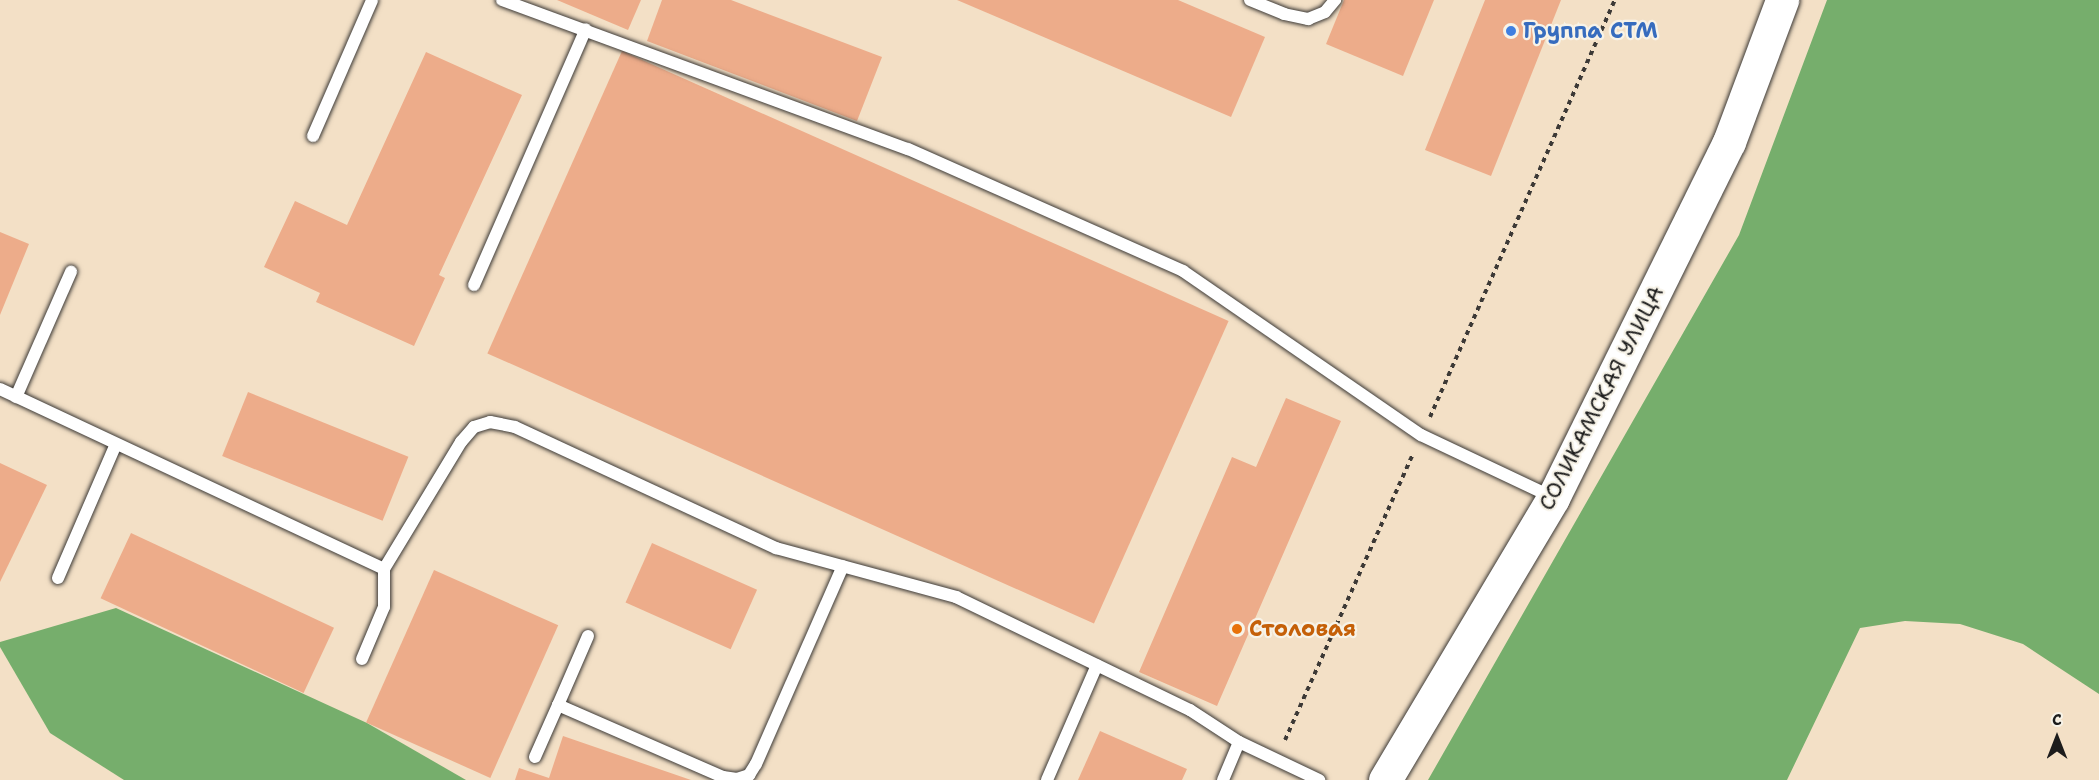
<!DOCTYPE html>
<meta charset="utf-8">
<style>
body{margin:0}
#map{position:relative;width:2099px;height:780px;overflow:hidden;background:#f3e0c6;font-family:"Shantell Sans",sans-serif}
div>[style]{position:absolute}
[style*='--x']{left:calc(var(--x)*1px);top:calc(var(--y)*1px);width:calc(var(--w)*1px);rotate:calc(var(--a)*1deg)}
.forest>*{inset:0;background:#76ae6c}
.building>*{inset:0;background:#edac8a;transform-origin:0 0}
.path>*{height:4px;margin-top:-2px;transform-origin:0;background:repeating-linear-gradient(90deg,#3c3936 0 4.5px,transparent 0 9px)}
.roads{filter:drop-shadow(0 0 2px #3c3936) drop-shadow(0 0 2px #3c3936)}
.service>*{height:12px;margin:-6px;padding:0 6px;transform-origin:6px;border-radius:6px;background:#fff}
.primary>*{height:33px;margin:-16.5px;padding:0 16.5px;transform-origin:16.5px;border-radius:16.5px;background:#fff}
.dots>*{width:16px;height:16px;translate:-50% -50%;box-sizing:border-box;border:3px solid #f7f3e8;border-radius:50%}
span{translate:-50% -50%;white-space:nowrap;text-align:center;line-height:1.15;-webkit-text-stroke:4.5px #f7f3e8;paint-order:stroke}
.shop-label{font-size:22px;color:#366cbe;font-weight:700}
.left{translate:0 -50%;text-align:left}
.street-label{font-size:22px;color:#1c1c1c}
.food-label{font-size:22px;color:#c56008;font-weight:700}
.north{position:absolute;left:2027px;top:708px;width:60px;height:60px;-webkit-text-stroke:4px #f7f3e8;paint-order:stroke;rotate:0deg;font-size:16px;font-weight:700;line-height:24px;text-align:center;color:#1c1c1c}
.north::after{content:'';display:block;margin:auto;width:21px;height:27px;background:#1c1c1c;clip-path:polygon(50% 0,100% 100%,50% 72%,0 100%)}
</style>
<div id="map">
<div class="forest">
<div style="clip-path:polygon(1827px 0,2099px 0,2099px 694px,2023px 644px,1960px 624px,1905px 621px,1860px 628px,1787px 780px,1428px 780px,1739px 235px)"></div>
<div style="clip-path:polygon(116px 608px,367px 723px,466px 780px,124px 780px,50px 733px,0 647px,0 642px)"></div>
</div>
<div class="building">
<div style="clip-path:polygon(557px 0,641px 0,628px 30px)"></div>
<div style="clip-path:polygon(662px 0,731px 0,882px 57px,857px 121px,647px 41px)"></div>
<div style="clip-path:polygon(957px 0,1178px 0,1265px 37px,1231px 117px)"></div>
<div style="clip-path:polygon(1344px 0,1434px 0,1403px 76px,1326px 44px)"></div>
<div style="clip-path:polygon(1485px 0,1561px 0,1491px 176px,1425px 150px)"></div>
<div style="left:622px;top:51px;width:664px;height:331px;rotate:24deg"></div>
<div style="clip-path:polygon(426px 52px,522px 95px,439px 275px,445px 278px,414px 346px,316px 302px,320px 293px,264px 267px,295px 201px,347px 225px)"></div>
<div style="clip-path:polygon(0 232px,29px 244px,0 315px)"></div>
<div style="left:248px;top:392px;width:173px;height:69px;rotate:22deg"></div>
<div style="clip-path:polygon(1286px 398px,1341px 421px,1217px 706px,1139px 672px,1232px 457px,1256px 467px)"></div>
<div style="clip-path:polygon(0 463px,47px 485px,0 582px)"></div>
<div style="left:131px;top:533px;width:224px;height:72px;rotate:25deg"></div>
<div style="left:652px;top:543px;width:115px;height:65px;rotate:24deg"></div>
<div style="left:434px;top:570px;width:136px;height:167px;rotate:24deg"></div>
<div style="clip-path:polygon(1100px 731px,1187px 769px,1182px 780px,1078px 780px)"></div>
<div style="clip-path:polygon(563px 736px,691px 780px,515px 780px,519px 768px,549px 778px)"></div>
</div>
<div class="path">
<div style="--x:1430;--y:417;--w:456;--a:-66.1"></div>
<div style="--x:1285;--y:740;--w:313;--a:-65.9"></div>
</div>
<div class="roads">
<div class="service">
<div style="--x:502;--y:0;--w:432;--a:20.2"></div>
<div style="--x:908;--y:149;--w:301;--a:23.9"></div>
<div style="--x:1183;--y:271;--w:289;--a:34.6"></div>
<div style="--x:1421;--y:435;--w:145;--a:25.3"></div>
<div style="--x:1250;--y:0;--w:37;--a:22"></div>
<div style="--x:1284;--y:14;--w:25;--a:12"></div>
<div style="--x:1308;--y:19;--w:18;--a:-22"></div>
<div style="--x:1325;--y:12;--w:16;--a:-50"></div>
<div style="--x:313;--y:136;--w:148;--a:-66.5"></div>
<div style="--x:474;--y:285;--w:279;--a:-66.4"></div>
<div style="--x:0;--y:389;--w:424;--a:25.1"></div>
<div style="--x:384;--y:569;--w:149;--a:-58.8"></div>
<div style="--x:461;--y:442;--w:20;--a:-49"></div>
<div style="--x:474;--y:427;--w:17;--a:-17"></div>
<div style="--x:490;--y:422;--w:25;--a:11"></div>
<div style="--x:515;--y:427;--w:288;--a:24.9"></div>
<div style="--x:776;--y:548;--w:187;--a:15.2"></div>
<div style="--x:956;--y:597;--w:260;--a:25.8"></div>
<div style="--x:1190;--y:710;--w:59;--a:33.1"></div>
<div style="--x:1239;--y:742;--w:89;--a:25.4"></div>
<div style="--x:16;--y:397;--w:137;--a:-66.3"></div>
<div style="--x:58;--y:578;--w:146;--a:-66.6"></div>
<div style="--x:588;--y:636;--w:75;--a:113.5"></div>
<div style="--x:558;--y:705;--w:180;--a:23.6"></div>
<div style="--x:723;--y:777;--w:14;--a:8"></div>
<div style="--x:737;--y:779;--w:13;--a:-18"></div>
<div style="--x:749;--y:775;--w:13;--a:-58"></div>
<div style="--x:756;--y:764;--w:216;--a:-66.3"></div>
<div style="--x:362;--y:659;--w:56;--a:-67.1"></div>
<div style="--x:384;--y:607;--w:38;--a:-90"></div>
<div style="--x:535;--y:757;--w:57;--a:-66.1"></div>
<div style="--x:1047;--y:780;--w:125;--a:-66.5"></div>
<div style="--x:1223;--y:780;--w:41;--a:-67.2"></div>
</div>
<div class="primary">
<div style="--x:1385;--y:780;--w:328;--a:-59.2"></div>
<div style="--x:1553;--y:498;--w:397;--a:-63.7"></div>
<div style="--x:1729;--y:142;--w:152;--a:-69.5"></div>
</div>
</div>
<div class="dots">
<div style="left:1511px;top:31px;background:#3f7fe0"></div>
<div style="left:1237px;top:629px;background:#e8710a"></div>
</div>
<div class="shop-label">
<span class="left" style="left:1523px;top:31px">Группа СТМ</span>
</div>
<div class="street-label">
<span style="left:1601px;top:398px;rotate:-63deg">СОЛИКАМСКАЯ УЛИЦА</span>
</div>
<div class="food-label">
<span class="left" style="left:1249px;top:629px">Столовая</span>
</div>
<div class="north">С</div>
</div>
